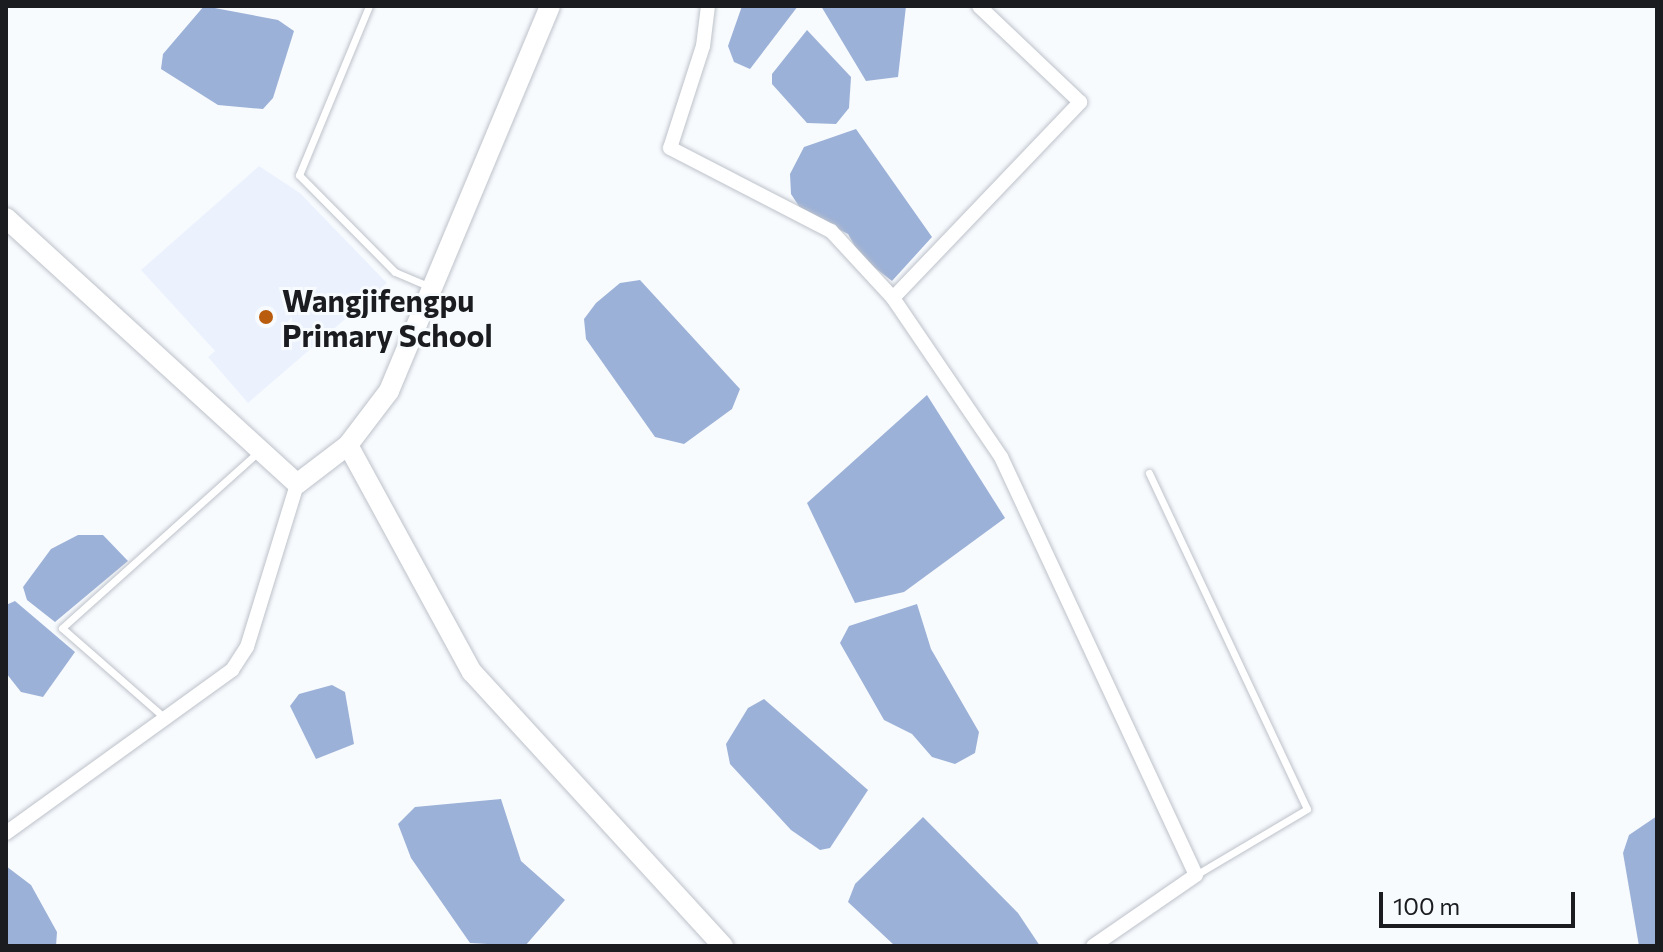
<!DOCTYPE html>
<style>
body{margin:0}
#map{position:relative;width:1663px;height:952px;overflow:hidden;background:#f8fbfe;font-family:Commissioner,sans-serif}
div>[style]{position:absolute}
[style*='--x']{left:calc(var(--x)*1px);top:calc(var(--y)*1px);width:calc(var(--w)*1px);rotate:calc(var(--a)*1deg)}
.built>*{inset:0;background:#ebf2fe}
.water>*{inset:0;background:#9cb1d7}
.roads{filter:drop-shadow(0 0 2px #bdc2ca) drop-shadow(0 0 2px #bdc2ca)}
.lane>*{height:7px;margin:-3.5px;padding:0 3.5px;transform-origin:3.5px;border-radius:3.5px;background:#fff}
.street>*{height:14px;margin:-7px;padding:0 7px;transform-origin:7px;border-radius:7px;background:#fff}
.secondary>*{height:20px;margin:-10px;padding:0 10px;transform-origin:10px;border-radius:10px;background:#fff}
.dots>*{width:22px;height:22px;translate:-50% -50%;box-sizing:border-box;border:4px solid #f8fbfe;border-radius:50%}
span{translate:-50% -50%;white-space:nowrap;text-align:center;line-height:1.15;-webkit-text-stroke:6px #f8fbfe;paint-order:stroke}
.poi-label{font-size:30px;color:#1a1c1f;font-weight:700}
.left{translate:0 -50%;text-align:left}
.frame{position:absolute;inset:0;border:8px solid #1a1c1f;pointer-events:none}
.scale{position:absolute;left:1379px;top:892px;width:196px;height:36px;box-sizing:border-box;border:4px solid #1a1c1f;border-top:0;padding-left:10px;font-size:24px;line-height:28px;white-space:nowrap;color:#1a1c1f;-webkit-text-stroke:6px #f8fbfe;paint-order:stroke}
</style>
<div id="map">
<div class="built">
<div style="clip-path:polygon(259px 166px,300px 193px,387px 283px,248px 403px,208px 357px,215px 351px,141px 270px)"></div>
</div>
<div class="water">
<div style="clip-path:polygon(204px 6px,278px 20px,294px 31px,273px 98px,263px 109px,218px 105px,161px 69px,163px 54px)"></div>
<div style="clip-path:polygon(742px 6px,798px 6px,750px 69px,734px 62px,728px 46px)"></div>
<div style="clip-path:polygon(821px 6px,906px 6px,898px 77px,866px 81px)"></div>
<div style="clip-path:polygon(807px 30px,851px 77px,849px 108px,836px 124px,807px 123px,772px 84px,772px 74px)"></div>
<div style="clip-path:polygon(856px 129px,932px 237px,892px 281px,861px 257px,848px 234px,802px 211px,791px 194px,790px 174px,804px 147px)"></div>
<div style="clip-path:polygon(640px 280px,740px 389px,732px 409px,684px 444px,655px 437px,586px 339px,584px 319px,596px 303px,620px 283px)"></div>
<div style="clip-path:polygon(927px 395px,1005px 518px,904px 592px,855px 603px,807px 503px)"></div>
<div style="clip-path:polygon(78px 535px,103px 535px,128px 561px,55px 622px,27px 600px,23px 587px,51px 549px)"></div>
<div style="clip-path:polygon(15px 601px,75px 652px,43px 697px,21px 692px,6px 673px,6px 605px)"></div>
<div style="clip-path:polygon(917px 604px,931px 649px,979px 732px,975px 753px,955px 764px,932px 757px,912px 734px,884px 720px,840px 643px,849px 626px)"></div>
<div style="clip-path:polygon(332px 685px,345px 692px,354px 744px,316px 759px,290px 706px,299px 694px)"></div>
<div style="clip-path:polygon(764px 699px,868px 790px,830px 848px,820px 850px,791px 830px,730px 764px,726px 744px,748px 708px)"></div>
<div style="clip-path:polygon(501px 799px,521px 861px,565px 900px,525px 946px,470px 943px,411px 858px,398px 824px,415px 807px)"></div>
<div style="clip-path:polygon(1657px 816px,1657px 946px,1639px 946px,1623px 853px,1629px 835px)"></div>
<div style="clip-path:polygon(923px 817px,1018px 913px,1040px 946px,895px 946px,848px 902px,855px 884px)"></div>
<div style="clip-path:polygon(6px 866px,31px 885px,57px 932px,56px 946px,6px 946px)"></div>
</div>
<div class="roads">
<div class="lane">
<div style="--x:369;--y:6;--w:183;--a:112.5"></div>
<div style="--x:299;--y:175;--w:136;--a:45.3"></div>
<div style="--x:395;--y:272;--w:38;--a:23"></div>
<div style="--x:1149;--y:473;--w:371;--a:64.8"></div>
<div style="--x:1307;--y:809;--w:129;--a:149.3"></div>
<div style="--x:166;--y:719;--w:138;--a:-138.8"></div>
<div style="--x:62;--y:628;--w:265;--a:-41.9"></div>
</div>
<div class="street">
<div style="--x:708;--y:6;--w:40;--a:97.1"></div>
<div style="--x:703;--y:46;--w:107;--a:107.9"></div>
<div style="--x:670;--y:148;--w:181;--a:27.3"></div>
<div style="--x:831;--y:231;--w:91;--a:47.2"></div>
<div style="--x:893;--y:298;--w:192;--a:55.8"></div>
<div style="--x:1001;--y:457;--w:461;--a:65"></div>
<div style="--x:1196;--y:875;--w:125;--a:145.4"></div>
<div style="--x:893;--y:298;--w:271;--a:-46.3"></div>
<div style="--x:1080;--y:102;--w:139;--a:-136.5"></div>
<div style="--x:6;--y:833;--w:279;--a:-35.8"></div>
<div style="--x:232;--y:670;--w:27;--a:-57"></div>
<div style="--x:247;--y:647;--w:170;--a:-72.9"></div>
</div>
<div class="secondary">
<div style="--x:6;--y:218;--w:394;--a:42.4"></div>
<div style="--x:297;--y:484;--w:64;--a:-37.4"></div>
<div style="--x:348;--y:445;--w:68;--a:-52.8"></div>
<div style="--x:389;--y:391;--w:417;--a:-67.3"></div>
<div style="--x:348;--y:445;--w:259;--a:61.4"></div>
<div style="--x:472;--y:672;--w:372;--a:47.5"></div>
</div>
</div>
<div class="dots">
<div style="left:266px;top:317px;background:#ba5c0e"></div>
</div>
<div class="poi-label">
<span class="left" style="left:282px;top:317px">Wangjifengpu<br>Primary School</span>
</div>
<div class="frame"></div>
<div class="scale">100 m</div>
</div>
